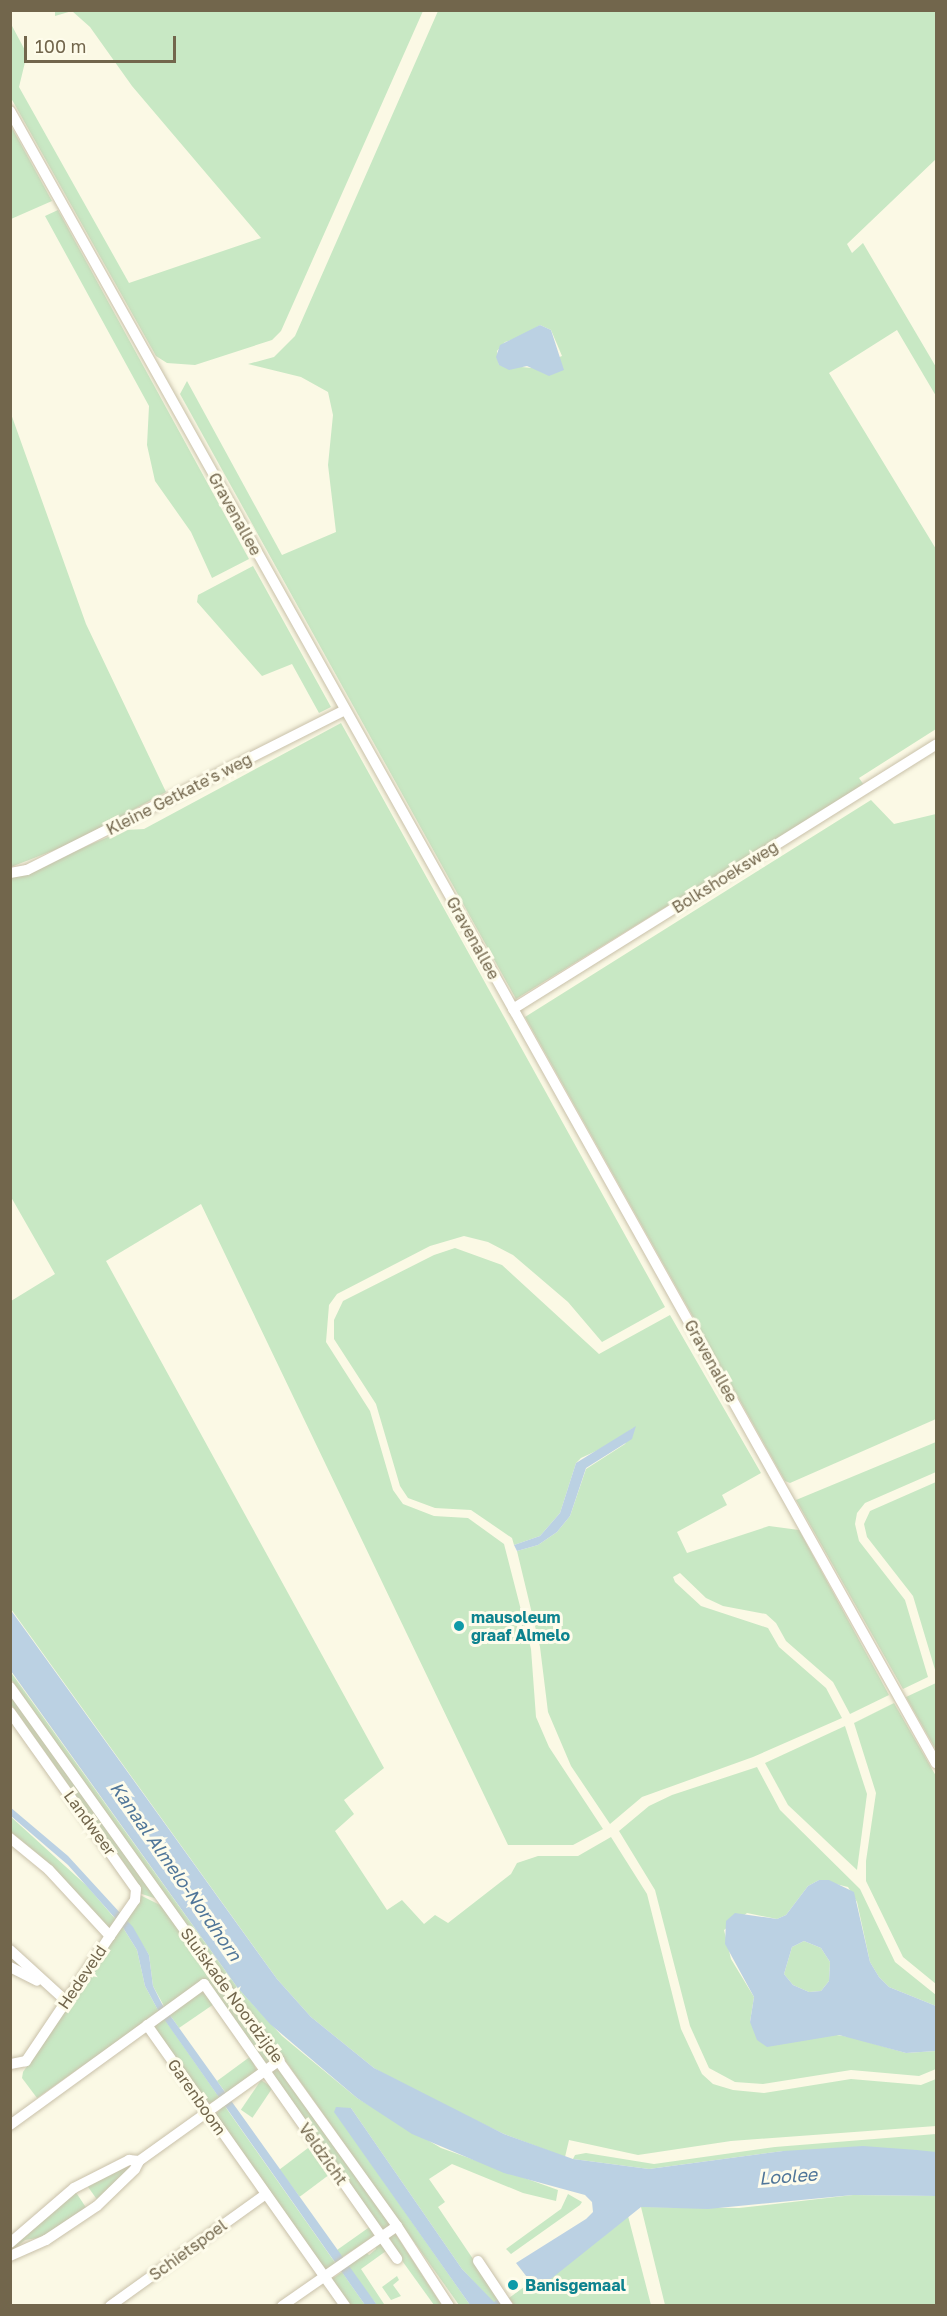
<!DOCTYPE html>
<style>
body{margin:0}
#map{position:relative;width:947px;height:2316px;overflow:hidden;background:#fbf9e5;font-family:"Golos Text",sans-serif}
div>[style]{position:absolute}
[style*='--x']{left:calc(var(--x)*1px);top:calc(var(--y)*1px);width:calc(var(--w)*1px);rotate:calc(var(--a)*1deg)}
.green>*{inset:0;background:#c8e8c4;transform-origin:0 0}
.water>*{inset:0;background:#bbd1e3}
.roads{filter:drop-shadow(0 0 2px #c9c1aa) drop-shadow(0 0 2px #c9c1aa)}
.minor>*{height:10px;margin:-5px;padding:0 5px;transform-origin:5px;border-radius:5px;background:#fff}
.dots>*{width:16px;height:16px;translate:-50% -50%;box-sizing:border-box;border:3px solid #fefceb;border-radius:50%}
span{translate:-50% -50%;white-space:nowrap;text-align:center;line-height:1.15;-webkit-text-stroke:6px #fefceb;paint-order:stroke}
.street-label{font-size:16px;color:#72664c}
.culture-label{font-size:16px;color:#0d838f;font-weight:700}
.left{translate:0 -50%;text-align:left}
.water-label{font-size:18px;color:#507699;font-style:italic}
.frame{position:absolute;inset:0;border:12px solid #72664c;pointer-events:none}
.scale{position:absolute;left:24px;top:36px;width:152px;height:27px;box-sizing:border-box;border:3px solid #72664c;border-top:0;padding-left:8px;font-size:18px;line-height:21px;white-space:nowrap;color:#72664c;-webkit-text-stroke:4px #fefceb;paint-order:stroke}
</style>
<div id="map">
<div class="green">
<div style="clip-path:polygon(55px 11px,423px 11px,281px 331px,272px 340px,195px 365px,167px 363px,156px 356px,11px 98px,11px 24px,27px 54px,19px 87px,129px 283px,261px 238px,132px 86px,90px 27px,72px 11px,55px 16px)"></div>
<div style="clip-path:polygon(evenodd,438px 11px,936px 11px,936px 159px,847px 244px,852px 253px,863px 243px,936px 367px,936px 396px,897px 330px,829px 373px,936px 549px,936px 729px,859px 778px,864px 785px,516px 999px,180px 394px,187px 381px,282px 555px,336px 532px,328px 465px,333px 415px,328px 392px,301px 377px,248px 364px,274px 357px,295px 336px,438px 11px,540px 325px,551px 330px,562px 356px,532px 368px,499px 365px,497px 351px,505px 342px,524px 336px,540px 325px)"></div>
<div style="clip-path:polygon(11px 126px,52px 201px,11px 219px,10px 219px)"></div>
<div style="clip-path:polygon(58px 210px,249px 559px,212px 578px,191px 532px,155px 481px,147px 445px,149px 406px,45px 216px)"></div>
<div style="clip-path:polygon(10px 411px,86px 624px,166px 792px,70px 844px,11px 867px)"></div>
<div style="clip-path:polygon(253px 566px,331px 707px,319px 713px,292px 664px,262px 676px,197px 602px,198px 595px)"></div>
<div style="clip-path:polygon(341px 723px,665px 1307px,602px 1342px,568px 1302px,513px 1255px,488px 1242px,464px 1236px,430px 1246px,337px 1294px,329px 1305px,326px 1342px,370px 1411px,393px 1490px,403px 1504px,434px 1516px,468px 1518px,504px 1544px,531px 1649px,536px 1717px,549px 1747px,603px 1829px,573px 1845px,508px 1845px,201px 1204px,106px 1261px,384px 1768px,344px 1800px,354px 1814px,335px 1831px,387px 1910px,402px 1900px,424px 1924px,435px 1915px,448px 1923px,511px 1874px,517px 1863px,538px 1856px,578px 1856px,611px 1837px,647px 1894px,681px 2029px,702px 2074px,713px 2084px,733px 2090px,764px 2093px,851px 2079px,921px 2085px,936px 2079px,936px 2126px,731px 2141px,638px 2155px,569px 2140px,565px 2157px,504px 2134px,402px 2085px,374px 2068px,311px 2017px,277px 1979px,11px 1609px,11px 1301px,55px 1274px,11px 1197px,10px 878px,125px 830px,144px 829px)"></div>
<div style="clip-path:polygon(871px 800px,894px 824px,936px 814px,936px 1419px,790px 1483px,785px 1481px,525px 1017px)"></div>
<div style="clip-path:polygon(455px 1248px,502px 1265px,599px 1354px,670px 1315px,761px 1473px,722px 1495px,727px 1505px,677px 1532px,687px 1553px,769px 1526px,799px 1530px,889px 1695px,850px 1714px,833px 1682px,786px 1641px,776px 1623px,766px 1614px,723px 1606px,706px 1598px,680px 1573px,673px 1577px,675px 1582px,701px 1606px,768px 1628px,779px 1647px,826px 1688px,842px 1718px,753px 1757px,642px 1797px,610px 1824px,571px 1766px,548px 1712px,540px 1647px,517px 1551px,538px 1545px,557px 1532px,570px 1516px,586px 1469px,625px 1444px,633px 1428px,609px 1445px,581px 1458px,576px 1463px,560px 1513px,540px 1536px,514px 1545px,512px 1538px,471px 1510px,435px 1508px,408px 1498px,400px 1486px,376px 1404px,334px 1339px,334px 1320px,343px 1301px,434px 1255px)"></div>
<div style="clip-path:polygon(936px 1442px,936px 1472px,865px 1503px,857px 1513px,855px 1524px,859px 1541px,905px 1600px,928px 1677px,903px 1689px,796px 1500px)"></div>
<div style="clip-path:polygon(936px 1482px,936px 1673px,913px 1596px,867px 1537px,864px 1524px,870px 1511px)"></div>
<div style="clip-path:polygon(10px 1671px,237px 1987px,282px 2036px,357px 2098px,441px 2148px,558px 2190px,556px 2201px,523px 2193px,452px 2164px,429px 2179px,445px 2202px,438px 2207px,504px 2305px,494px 2303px,462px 2269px,351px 2108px,335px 2112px,470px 2305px,459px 2305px,282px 2056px,211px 1964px,11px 1679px)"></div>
<div style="clip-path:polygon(936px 1683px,936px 1750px,906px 1697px)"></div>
<div style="clip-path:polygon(10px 1692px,157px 1899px,139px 1893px,141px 1888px,131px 1873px,11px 1704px)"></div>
<div style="clip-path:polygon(894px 1703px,936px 1776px,936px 1984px,903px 1957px,866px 1881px,866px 1861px,876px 1793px,854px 1723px)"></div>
<div style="clip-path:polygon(845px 1726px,867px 1794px,857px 1870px,788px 1805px,765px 1763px)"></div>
<div style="clip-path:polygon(757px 1767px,780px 1810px,860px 1889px,895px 1962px,936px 1995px,936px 2006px,889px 1987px,879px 1977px,870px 1962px,857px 1902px,848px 1887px,819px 1880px,808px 1886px,786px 1915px,777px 1919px,747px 1913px,724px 1930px,731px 1959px,754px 1997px,750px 2022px,850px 2037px,906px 2053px,936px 2051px,936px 2069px,919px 2076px,851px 2070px,763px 2084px,735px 2082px,709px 2068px,690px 2026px,655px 1890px,619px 1831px,649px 1806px,672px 1795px)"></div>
<div style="clip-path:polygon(10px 1816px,87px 1886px,117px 1921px,109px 1930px,39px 1855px,11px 1832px)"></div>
<div style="clip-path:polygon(140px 1895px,162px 1906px,225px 1997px,280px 2066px,391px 2226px,382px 2234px,204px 1983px,165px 2008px,153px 1986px,149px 1955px,127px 1920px)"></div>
<div style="clip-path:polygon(122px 1926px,137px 1950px,145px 1986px,159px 2012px,37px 2098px,22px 2078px,23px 2072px)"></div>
<div style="clip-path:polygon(804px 1941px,821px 1948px,830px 1962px,829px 1981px,821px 1991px,809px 1992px,793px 1985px,784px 1974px,792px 1947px)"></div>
<div style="clip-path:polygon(202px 1991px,214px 2004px,179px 2028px,170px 2015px)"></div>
<div style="clip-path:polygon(163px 2017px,221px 2100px,209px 2103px,153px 2027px)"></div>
<div style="clip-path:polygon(251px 2056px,257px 2072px,226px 2093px,217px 2081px)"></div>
<div style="left:261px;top:2080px;width:14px;height:36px;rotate:34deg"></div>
<div style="clip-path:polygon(224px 2105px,336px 2264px,329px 2269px,325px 2269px,216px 2114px)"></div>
<div style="clip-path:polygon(936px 2134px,936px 2152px,783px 2151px,649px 2169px,573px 2159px,575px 2155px,586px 2153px,654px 2164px,775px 2147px)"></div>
<div style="left:312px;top:2145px;width:34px;height:41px;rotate:53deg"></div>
<div style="clip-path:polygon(127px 2164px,132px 2166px,98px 2201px,86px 2184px)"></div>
<div style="clip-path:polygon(75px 2191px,87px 2209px,43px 2237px,25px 2240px,11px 2251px,11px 2246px)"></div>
<div style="clip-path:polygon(568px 2194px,582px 2202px,580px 2205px,511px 2254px,506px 2249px,561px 2209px)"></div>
<div style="clip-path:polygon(853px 2195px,936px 2196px,936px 2305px,665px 2305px,641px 2207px,739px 2208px)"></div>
<div style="clip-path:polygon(628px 2216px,651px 2305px,514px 2305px,509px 2298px,528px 2284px,524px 2278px,537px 2289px)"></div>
<div style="clip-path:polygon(371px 2226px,374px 2236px,341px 2258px,337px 2250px)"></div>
<div style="clip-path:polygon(395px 2233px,441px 2304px,439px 2305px,434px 2305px,403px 2262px,389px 2237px)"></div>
<div style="clip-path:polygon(382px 2244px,386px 2251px,361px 2269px,384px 2304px,377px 2305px,347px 2267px,365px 2251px,369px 2255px,376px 2249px,375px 2245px)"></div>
<div style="clip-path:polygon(342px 2272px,365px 2305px,351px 2305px,332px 2279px)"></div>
<div style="clip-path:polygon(397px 2276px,399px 2280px,393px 2285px,401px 2296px,391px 2300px,382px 2287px)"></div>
</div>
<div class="water">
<div style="clip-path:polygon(540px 325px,551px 330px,564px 370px,549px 376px,527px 366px,509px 370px,499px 365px,496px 357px,500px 345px)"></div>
<div style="clip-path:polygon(636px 1426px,632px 1439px,586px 1468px,570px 1516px,557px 1532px,538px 1545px,517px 1551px,514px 1545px,540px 1536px,560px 1513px,576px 1463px)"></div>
<div style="clip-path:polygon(10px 1609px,277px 1979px,311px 2017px,374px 2068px,504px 2134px,573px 2159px,649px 2169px,783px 2151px,863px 2146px,917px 2150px,936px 2152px,936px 2196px,853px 2195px,708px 2209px,641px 2207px,537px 2290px,516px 2263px,586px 2219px,593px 2212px,592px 2202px,585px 2195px,504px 2173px,412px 2134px,357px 2098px,270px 2024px,237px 1987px,11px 1671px)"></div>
<div style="clip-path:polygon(10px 1807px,68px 1856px,133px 1927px,149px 1955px,153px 1986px,162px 2004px,377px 2305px,365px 2305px,159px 2012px,145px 1986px,137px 1950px,122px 1926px,68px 1865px,11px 1816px)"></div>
<div style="clip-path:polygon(evenodd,819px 1880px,829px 1880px,854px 1892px,870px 1962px,879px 1977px,889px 1987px,936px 2006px,936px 2051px,906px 2053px,839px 2035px,767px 2047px,757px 2040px,750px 2022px,754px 1997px,725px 1944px,726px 1921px,735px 1913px,777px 1919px,786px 1915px,808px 1886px,819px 1880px,804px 1941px,821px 1948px,830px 1962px,829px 1981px,821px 1991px,809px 1992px,793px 1985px,784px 1974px,792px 1947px,804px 1941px)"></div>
<div style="clip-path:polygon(336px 2107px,351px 2108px,462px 2269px,494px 2302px,498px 2299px,502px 2305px,470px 2305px,334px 2112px)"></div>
</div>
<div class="roads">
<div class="minor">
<div style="--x:10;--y:111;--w:1894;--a:60.73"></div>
<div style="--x:10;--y:873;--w:17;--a:-10"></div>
<div style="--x:27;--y:870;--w:356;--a:-26.7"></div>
<div style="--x:513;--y:1009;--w:499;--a:-32"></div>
<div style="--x:10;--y:1687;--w:664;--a:54.32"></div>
<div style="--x:397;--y:2226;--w:95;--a:57"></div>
<div style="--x:10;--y:1712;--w:217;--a:54.6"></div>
<div style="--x:136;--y:1889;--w:11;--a:95"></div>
<div style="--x:135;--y:1900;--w:44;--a:124.8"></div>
<div style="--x:10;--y:1838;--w:50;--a:39.4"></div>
<div style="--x:49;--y:1870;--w:90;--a:47.3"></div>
<div style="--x:110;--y:1936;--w:151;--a:123.9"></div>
<div style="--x:26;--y:2061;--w:16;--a:169"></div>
<div style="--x:10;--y:1950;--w:76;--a:42.3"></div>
<div style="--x:10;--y:1967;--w:30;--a:27"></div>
<div style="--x:147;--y:2025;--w:344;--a:54.8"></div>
<div style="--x:10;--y:2125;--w:240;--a:-36"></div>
<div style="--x:204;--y:1984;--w:336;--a:54.9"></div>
<div style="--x:10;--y:2243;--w:84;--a:-40.7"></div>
<div style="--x:74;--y:2188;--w:62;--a:-27"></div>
<div style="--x:129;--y:2160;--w:10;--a:6"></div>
<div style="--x:139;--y:2161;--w:173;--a:-35.6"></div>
<div style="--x:10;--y:2256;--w:39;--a:-24"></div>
<div style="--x:46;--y:2240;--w:61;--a:-33.7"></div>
<div style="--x:97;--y:2206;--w:53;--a:-44.2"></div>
<div style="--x:135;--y:2169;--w:9;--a:-63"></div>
<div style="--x:478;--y:2261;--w:54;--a:56.3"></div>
<div style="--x:110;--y:2306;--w:192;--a:-35.7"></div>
<div style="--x:282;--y:2306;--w:140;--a:-34.8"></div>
</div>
</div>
<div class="dots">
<div style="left:459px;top:1626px;background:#0f9aa8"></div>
<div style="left:513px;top:2285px;background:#0f9aa8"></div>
</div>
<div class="street-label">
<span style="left:235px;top:514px;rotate:61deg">Gravenallee</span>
<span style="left:179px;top:794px;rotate:-27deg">Kleine Getkate's weg</span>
<span style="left:725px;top:877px;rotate:-32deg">Bolkshoeksweg</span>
<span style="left:473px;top:938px;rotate:61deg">Gravenallee</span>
<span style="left:711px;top:1361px;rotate:61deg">Gravenallee</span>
<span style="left:90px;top:1823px;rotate:54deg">Landweer</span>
<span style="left:82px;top:1977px;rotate:-56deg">Hedeveld</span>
<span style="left:232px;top:1995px;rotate:54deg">Sluiskade Noordzijde</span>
<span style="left:197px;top:2097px;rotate:55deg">Garenboom</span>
<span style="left:323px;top:2154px;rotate:55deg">Veldzicht</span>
<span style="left:188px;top:2250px;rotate:-36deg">Schietspoel</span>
</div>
<div class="culture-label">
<span class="left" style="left:471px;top:1626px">mausoleum<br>graaf Almelo</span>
<span class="left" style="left:525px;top:2285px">Banisgemaal</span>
</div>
<div class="water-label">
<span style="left:176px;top:1871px;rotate:55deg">Kanaal Almelo-Nordhorn</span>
<span style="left:788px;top:2176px;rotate:-4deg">Loolee</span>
</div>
<div class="frame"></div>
<div class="scale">100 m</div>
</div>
